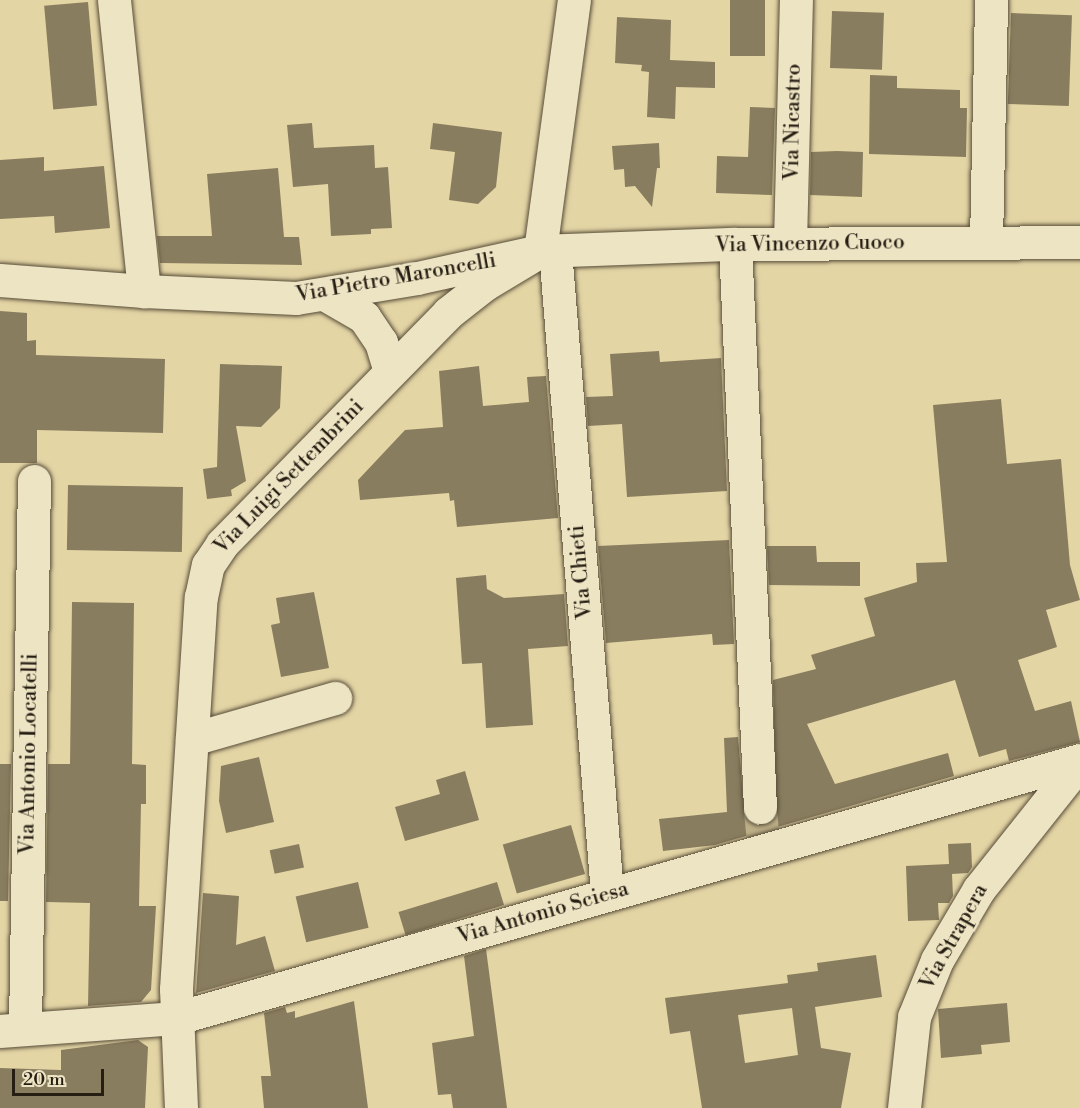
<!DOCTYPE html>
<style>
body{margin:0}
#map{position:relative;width:1080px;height:1108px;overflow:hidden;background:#e4d5a5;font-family:"Libre Bodoni",serif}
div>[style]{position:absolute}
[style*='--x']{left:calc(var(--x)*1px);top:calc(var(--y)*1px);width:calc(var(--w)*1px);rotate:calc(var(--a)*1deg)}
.building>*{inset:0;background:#897d5f;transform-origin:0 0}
.minor-tunnel>*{height:33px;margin-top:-16.5px;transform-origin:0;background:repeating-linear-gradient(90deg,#beb088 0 33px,transparent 0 49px)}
.roads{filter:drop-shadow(0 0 2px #564c38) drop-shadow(0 0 2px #564c38)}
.minor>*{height:33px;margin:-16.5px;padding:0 16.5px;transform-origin:16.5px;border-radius:16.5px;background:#ede4c4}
span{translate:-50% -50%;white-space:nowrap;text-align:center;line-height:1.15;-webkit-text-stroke:5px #ede4c4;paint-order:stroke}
.street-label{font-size:21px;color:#261e13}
.scale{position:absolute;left:12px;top:1069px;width:92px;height:27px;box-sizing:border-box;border:3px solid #261e13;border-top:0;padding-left:8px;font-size:18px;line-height:21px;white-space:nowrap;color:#261e13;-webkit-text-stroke:4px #ede4c4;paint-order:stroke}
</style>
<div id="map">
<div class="building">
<div style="left:730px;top:0;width:35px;height:56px"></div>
<div style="left:88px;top:2px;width:104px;height:44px;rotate:85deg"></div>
<div style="left:832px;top:11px;width:52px;height:57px;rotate:2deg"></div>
<div style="left:1011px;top:13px;width:61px;height:91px;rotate:2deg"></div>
<div style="clip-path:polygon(617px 17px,671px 20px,670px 60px,715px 62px,715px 88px,676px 87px,675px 119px,647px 117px,649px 72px,641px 71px,642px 65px,615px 63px)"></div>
<div style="clip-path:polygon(870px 75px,897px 76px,897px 88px,960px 90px,960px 108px,967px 108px,966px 157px,869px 154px)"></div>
<div style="clip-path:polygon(750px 107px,775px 108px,772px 195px,716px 193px,717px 156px,748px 157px)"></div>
<div style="clip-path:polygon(312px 123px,314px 148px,374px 145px,375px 168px,388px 167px,392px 228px,371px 229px,371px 234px,331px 236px,328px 184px,293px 187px,287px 125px)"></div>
<div style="clip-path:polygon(433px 123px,502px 132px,496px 187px,478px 204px,449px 200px,455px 152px,430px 149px)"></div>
<div style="clip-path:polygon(659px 143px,660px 168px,657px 168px,652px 207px,635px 186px,625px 187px,624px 169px,614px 170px,612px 146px)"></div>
<div style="clip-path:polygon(837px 151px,863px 152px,862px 197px,810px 195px,811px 152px)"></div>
<div style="clip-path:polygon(44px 157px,44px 171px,104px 166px,110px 228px,55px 233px,54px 216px,0 219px,0 160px)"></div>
<div style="clip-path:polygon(278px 168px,284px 237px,299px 237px,302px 265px,160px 263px,157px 236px,212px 236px,207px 174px)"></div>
<div style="clip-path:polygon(0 311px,27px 313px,27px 341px,36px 340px,36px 355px,165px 359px,163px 433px,37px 430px,37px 463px,0 463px)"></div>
<div style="clip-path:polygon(659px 351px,660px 362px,721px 358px,727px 491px,627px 497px,622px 424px,588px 426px,586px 397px,613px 396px,610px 354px)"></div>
<div style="clip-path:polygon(220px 364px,282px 366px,280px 408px,261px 427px,236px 426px,246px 481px,231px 490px,232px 496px,207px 499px,203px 469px,217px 467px)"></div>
<div style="clip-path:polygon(479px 366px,483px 406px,529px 402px,527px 377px,546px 376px,558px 518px,457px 527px,454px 500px,450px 501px,449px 493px,360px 500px,358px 480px,405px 430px,443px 427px,439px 371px)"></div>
<div style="clip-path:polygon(1001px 399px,1007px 464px,1061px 459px,1070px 565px,1080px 600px,1046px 610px,1057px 647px,1018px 660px,1035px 711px,1071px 701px,1080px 742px,1009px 761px,1006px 749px,979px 757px,955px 680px,807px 724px,835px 784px,948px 753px,954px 776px,715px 845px,663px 851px,659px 819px,727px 812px,724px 738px,738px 737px,745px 818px,761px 826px,776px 816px,773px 680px,816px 669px,811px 655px,875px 636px,864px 598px,917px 582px,916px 563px,947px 562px,933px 405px)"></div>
<div style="left:68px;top:485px;width:115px;height:65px;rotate:1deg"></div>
<div style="clip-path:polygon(729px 540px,734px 644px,713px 645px,712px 634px,606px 643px,598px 546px)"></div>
<div style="clip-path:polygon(767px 546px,816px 546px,817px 562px,860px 562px,860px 586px,769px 585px)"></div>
<div style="clip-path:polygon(486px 575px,487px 589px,504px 598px,564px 594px,568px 646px,528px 649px,533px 725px,486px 728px,482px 663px,462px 664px,456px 578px)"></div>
<div style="clip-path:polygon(314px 592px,329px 668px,281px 677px,271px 625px,280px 623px,276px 598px)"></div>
<div style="clip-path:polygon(72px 602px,134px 603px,132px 764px,146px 765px,146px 804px,141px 804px,139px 906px,156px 906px,151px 990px,141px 1002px,88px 1006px,90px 903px,46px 902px,48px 764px,70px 764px)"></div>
<div style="clip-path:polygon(259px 757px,274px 822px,226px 833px,219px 801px,221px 766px)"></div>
<div style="clip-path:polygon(0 764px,11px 764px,8px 901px,0 901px)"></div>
<div style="clip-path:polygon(465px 771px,479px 820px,405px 841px,395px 807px,440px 794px,436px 780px)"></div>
<div style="left:571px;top:825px;width:51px;height:71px;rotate:74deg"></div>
<div style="clip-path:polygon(971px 843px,972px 867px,968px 873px,952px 874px,953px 896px,949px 903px,938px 903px,939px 920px,908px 921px,906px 866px,949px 864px,948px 844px)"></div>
<div style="left:299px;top:844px;width:24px;height:30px;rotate:78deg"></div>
<div style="left:358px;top:882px;width:47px;height:64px;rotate:77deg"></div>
<div style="left:497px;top:882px;width:24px;height:103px;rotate:73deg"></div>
<div style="clip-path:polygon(203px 893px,239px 896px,236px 945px,265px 936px,275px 971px,196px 993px)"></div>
<div style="clip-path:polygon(486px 949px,507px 1108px,453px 1108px,451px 1094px,438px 1095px,432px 1043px,474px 1036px,464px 956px)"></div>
<div style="clip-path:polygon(evenodd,876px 955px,882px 997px,815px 1007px,821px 1048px,851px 1053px,841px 1108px,702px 1108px,690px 1031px,670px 1034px,665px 998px,788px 983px,787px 975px,818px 971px,817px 963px,876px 955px,792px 1008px,798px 1055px,745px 1063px,738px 1015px,792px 1008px)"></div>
<div style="clip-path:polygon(354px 1001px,368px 1108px,264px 1108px,261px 1076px,271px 1076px,264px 1013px,285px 1007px,287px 1013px,295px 1011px,295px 1018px)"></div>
<div style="clip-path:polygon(1007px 1003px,1010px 1042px,981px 1045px,982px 1054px,941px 1058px,938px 1009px)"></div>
<div style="clip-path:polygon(138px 1040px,148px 1047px,145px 1108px,0 1108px,0 1068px,61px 1070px,61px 1050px)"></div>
</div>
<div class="minor-tunnel">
<div style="--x:760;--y:807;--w:31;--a:84"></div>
</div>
<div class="roads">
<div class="minor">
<div style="--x:114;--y:0;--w:293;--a:84.1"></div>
<div style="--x:986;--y:242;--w:242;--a:-88.8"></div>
<div style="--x:790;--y:243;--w:243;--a:-88.6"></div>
<div style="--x:735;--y:244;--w:564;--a:87.46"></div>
<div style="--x:555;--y:250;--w:646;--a:85.38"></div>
<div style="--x:0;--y:280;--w:144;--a:4.4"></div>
<div style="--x:144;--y:291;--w:152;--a:2.6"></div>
<div style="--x:296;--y:298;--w:123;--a:-9.4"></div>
<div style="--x:417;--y:278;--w:126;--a:-12.4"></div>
<div style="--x:540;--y:251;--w:195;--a:-2.1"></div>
<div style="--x:735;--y:244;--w:345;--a:-0.3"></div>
<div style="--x:326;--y:295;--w:44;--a:30.1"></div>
<div style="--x:364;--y:317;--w:30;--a:56"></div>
<div style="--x:381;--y:342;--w:31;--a:73"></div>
<div style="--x:192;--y:739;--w:149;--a:-16"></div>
<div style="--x:25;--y:1027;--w:546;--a:-89.06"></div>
<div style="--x:0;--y:1031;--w:177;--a:-4.2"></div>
<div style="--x:177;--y:1018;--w:939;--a:-15.95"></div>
<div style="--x:181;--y:1108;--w:119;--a:-92.4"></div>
<div style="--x:176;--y:989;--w:393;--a:-86.4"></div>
<div style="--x:201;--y:597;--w:33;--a:-78"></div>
<div style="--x:208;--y:565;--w:25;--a:-56"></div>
<div style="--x:222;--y:544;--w:323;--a:-45.6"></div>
<div style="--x:448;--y:313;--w:47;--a:-38.1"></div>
<div style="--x:485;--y:284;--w:64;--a:-31"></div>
<div style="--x:540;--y:251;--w:253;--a:-82.3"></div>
<div style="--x:904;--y:1108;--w:92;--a:-83.7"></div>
<div style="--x:914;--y:1017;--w:61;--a:-68"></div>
<div style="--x:937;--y:960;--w:82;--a:-59.4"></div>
<div style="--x:979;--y:889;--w:162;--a:-51.5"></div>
</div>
</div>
<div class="street-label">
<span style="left:793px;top:122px;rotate:-89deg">Via Nicastro</span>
<span style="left:810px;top:244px;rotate:-1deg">Via Vincenzo Cuoco</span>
<span style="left:396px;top:278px;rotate:-10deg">Via Pietro Maroncelli</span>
<span style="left:289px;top:477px;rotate:-46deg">Via Luigi Settembrini</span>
<span style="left:581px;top:572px;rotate:-95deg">Via Chieti</span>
<span style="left:29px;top:754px;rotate:-89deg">Via Antonio Locatelli</span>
<span style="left:543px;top:913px;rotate:-16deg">Via Antonio Sciesa</span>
<span style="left:954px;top:937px;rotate:-61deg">Via Strapera</span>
</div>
<div class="scale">20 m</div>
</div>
